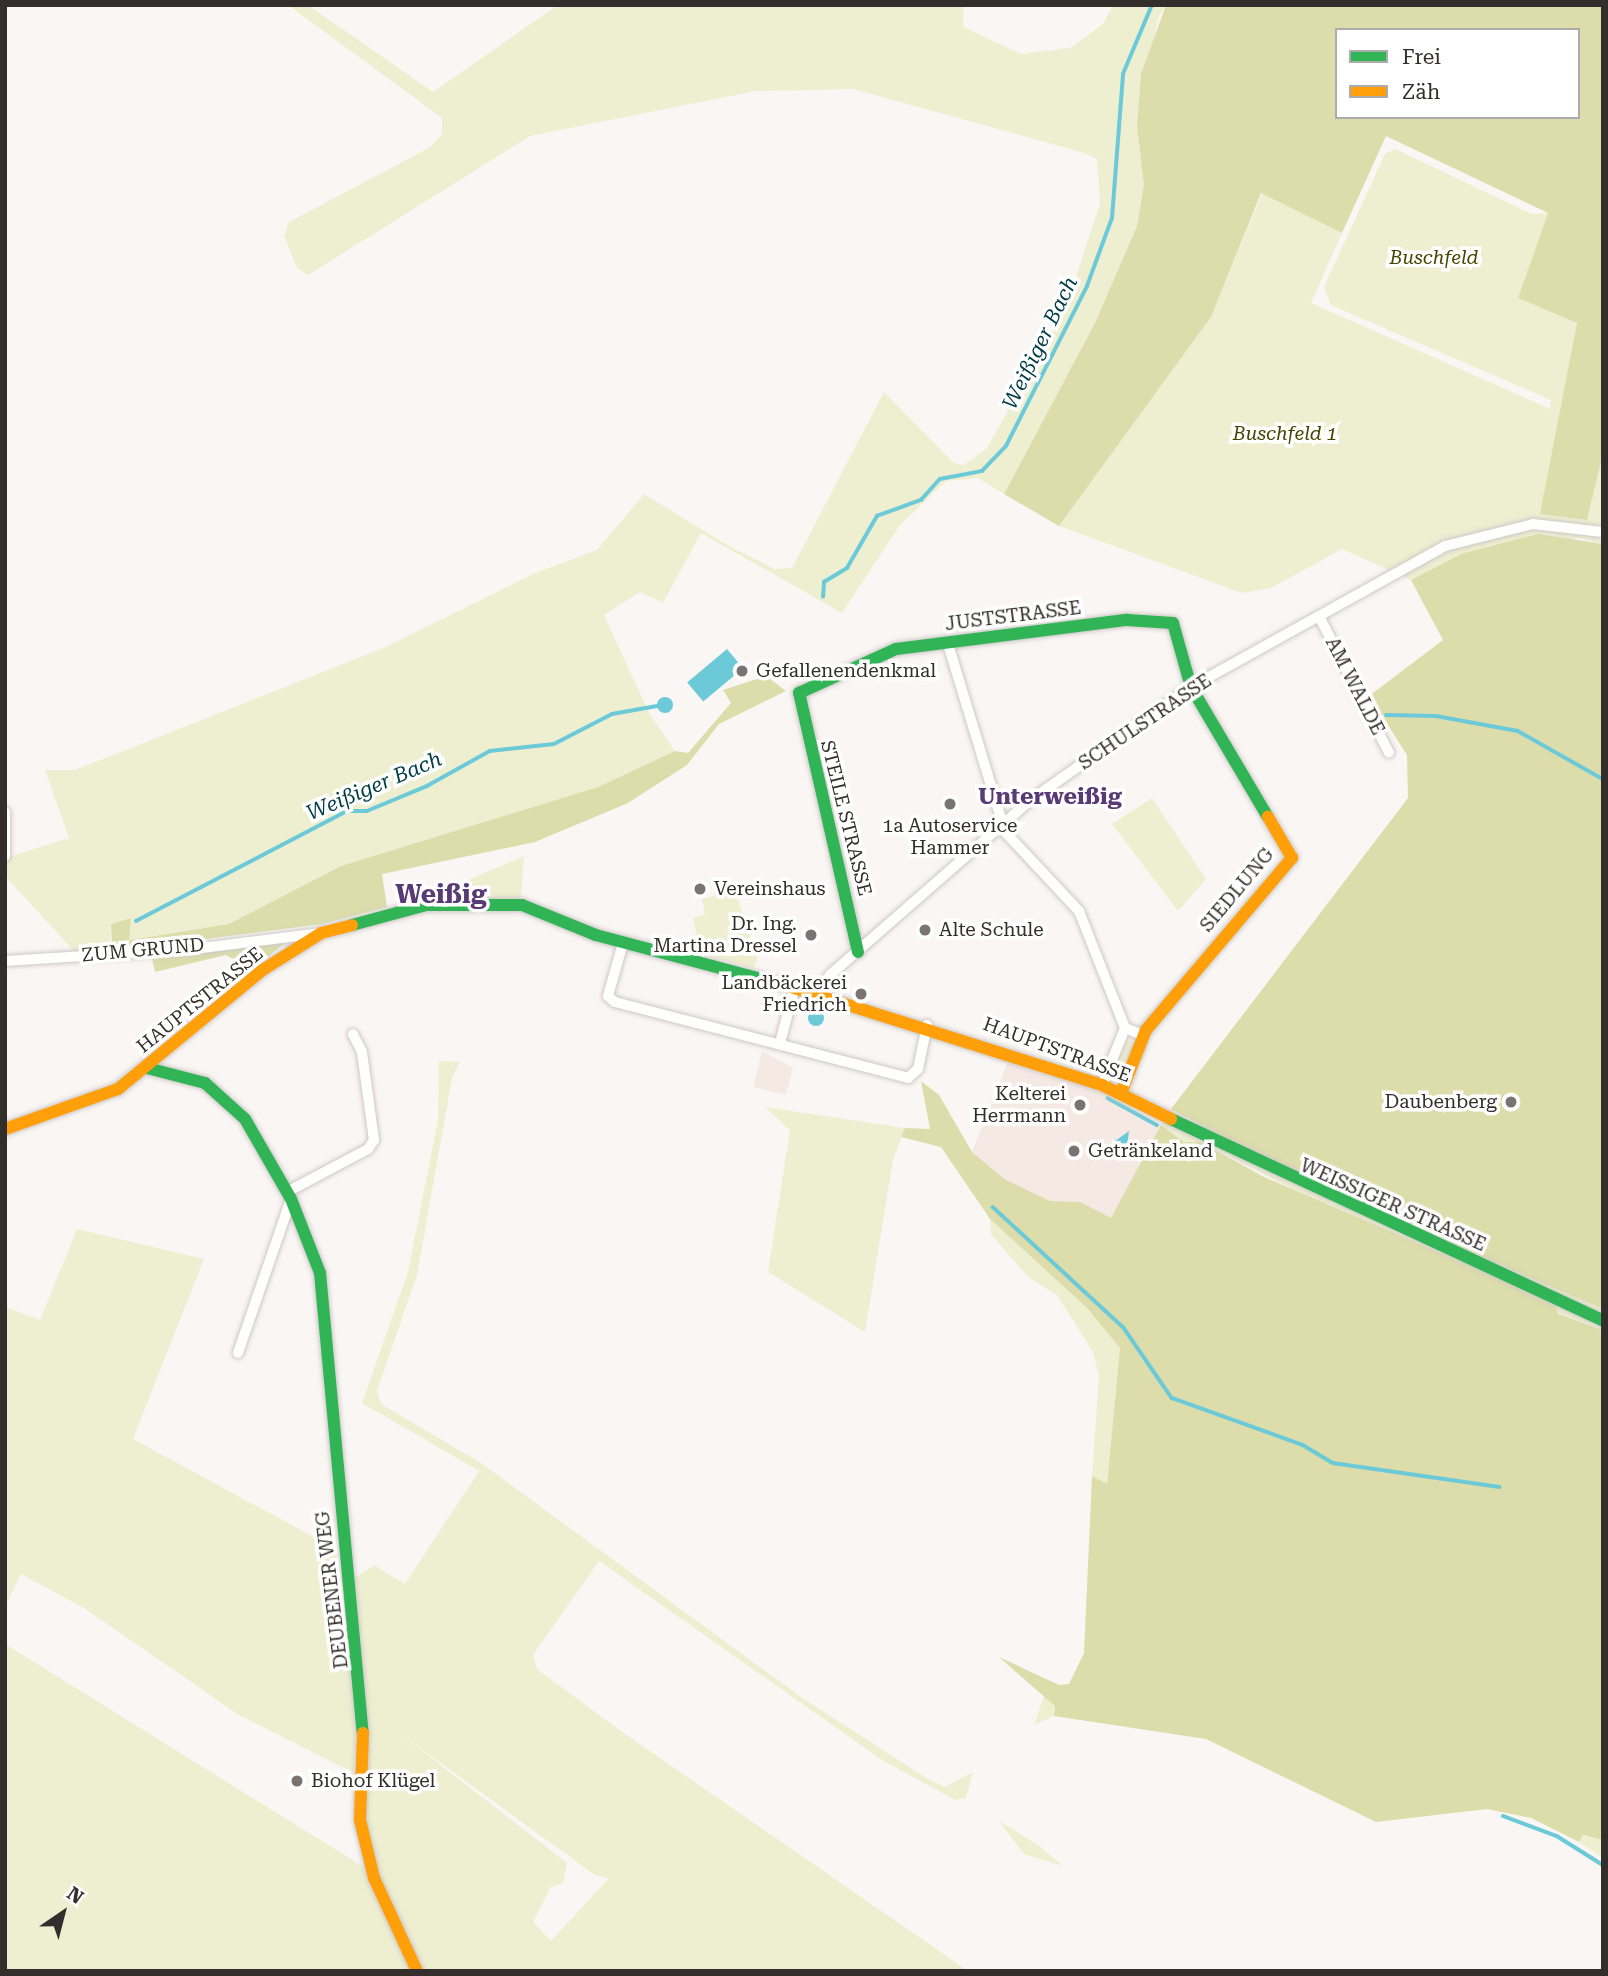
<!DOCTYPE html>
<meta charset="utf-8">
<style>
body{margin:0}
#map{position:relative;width:1608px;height:1976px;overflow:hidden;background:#faf6f4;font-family:"Roboto Serif",serif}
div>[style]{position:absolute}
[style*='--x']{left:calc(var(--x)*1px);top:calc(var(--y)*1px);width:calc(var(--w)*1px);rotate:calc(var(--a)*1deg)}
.built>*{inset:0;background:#f5e9e3}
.green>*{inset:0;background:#eeefd1}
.forest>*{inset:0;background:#dcddab}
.water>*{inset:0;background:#6cc9d7;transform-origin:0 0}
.round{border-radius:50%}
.stream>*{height:3.5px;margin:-1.75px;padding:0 1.75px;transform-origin:1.75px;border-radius:1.75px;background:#6cc9d7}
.roads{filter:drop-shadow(0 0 2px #cdc9c7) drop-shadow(0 0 2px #cdc9c7)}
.street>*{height:10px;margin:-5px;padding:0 5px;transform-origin:5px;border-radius:5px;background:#fefefd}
.fast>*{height:12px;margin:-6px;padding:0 6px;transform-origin:6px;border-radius:6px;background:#30b455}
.slow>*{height:12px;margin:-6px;padding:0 6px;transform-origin:6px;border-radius:6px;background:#ff9f0a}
.dots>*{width:19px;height:19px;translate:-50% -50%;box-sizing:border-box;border:4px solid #fff;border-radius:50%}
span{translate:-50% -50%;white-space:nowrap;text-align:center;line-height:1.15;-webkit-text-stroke:7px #fff;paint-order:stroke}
.park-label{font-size:19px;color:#444600;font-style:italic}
.street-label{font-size:19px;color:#332e2c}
.poi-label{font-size:19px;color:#332e2c}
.left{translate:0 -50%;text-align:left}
.right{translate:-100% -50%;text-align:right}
.water-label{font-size:21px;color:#003c45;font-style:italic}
.quarter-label{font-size:23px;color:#583a74;font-weight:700}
.district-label{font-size:26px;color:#583a74;font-weight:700}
.frame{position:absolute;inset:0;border:7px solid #332e2c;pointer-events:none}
.legend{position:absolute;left:1335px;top:28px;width:245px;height:91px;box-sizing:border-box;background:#fff;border:2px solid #adabab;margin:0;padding:9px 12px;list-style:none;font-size:21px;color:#332e2c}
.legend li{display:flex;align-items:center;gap:14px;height:35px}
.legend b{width:35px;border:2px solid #adabab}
.north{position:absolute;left:28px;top:1878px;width:70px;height:70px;-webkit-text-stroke:5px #fff;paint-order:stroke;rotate:35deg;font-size:19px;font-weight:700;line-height:28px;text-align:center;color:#332e2c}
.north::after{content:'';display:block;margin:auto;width:24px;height:32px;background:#332e2c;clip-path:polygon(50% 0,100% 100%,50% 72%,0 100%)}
</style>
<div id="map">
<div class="built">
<div style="clip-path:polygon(762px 1051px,793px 1068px,786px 1095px,753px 1087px)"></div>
<div style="clip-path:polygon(1009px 1059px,1095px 1089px,1161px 1125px,1139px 1165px,1127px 1276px,972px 1152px)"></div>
</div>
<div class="green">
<div style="clip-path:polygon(288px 5px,308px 5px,433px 92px,558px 5px,964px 5px,963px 27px,1021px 54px,1070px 48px,1103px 24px,1113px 5px,1166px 5px,1158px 18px,1137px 127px,1144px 185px,1137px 226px,1095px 323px,1004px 494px,978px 478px,946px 481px,900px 525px,842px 613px,701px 533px,663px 603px,640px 592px,604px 615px,649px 713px,675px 751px,598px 787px,341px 866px,229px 924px,128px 940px,130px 918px,111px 924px,110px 943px,75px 952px,5px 876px,8px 857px,69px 838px,45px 770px,75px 770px,386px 647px,535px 573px,597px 550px,644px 494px,729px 546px,775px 569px,792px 568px,884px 392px,954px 463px,964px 465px,987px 448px,1065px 310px,1100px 204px,1097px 159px,1081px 152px,853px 89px,756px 91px,530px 136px,308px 275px,297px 268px,284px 236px,289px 222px,429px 148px,442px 135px,442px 118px)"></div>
<div style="clip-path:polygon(1395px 149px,1532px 214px,1548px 213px,1518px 298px,1577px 323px,1541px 514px,1587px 520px,1603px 453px,1603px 544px,1580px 538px,1461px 554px,1411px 580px,1342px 549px,1271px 588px,1242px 593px,1059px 526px,1211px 317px,1262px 193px,1342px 233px,1311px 303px,1550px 409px,1551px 400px,1331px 305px,1324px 287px,1385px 154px)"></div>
<div style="clip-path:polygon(1152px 798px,1206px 879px,1178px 911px,1112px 824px)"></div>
<div style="clip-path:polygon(524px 856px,521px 898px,430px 900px,429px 897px)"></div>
<div style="clip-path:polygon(735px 890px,757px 959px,754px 968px,701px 954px,693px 918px,705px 914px,702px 899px)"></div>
<div style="clip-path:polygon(1125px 1039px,1134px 1043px,1119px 1082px,1109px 1076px)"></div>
<div style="clip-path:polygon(evenodd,439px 1061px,460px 1062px,452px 1078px,417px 1275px,377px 1391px,381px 1404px,481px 1463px,801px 1697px,928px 1779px,945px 1787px,973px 1772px,966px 1798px,955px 1800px,882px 1760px,599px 1561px,533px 1655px,537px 1669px,618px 1729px,968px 1971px,421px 1971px,381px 1883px,365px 1824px,355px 1578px,374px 1565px,405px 1584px,479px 1471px,362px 1403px,408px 1272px,438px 1120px,439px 1061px,402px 1735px,595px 1875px,609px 1878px,551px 1941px,533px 1922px,551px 1887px,563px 1883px,567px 1863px,402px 1735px)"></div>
<div style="clip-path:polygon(765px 1107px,905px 1128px,893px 1160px,865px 1332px,768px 1272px,790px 1130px)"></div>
<div style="clip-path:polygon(1171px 1109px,1379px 1212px,1603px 1309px,1603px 1329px,1557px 1314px,1491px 1276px,1337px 1212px,1201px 1142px,1184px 1142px,1161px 1125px)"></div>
<div style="clip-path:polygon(990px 1219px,1088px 1309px,1120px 1348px,1107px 1485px,1092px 1476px,1099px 1376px,1093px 1352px,1057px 1295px,1028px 1277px,991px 1234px)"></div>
<div style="clip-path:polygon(77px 1229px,204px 1259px,133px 1439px,336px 1549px,357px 1702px,354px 1773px,239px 1715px,84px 1608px,21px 1574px,5px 1607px,5px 1307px,40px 1320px)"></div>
<div style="clip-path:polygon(5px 1644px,367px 1869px,409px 1971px,5px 1971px)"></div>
<div style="clip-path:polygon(1044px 1696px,1055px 1706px,1054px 1716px,1034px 1725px)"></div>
<div style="clip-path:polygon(999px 1821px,1038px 1845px,1063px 1866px,1024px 1854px)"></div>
<div style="clip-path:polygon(1583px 1835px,1603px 1840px,1603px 1858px,1579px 1842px)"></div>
</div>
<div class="forest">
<div style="clip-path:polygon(evenodd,1166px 5px,1603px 5px,1603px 453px,1587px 520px,1540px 514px,1577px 323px,1518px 298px,1548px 213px,1386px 136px,1342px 233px,1261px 193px,1211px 317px,1059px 526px,1004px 494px,1095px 323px,1137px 226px,1144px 185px,1137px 127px,1141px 74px,1166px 5px,1337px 30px,1578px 30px,1578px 117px,1337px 117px,1337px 30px)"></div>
<div style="clip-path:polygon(1538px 534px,1603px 544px,1603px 1309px,1329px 1191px,1171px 1109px,1408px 798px,1407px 755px,1369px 696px,1443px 640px,1411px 580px,1461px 554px)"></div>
<div style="clip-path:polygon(766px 676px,786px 691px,719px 724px,687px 765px,628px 803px,535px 842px,382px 874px,387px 907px,322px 924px,112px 951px,111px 924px,131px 918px,129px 940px,229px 924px,341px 866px,598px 787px,675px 751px,688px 753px,731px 703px,723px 690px)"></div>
<div style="clip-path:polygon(286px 942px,252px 970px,226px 955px,155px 972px,152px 959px)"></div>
<div style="clip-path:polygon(921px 1081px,939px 1095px,972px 1152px,1006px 1180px,1050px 1201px,1080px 1202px,1111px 1218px,1161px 1125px,1184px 1142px,1201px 1142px,1264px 1177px,1533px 1293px,1556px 1306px,1558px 1314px,1603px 1330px,1603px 1840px,1583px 1835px,1579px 1842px,1531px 1818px,1487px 1809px,1376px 1822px,1206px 1739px,1054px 1716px,1055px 1706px,999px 1657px,1059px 1685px,1069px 1684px,1084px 1653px,1092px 1476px,1107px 1484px,1120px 1348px,1088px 1309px,990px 1219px,941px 1147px,901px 1137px,905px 1128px,930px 1129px)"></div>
</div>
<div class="water">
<div style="left:727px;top:649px;width:25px;height:52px;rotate:50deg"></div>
<div class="round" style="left:657px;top:697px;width:16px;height:16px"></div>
<div class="round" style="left:808px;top:1010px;width:16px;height:16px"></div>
<div style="clip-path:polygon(1129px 1131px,1126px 1155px,1115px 1153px,1111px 1144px)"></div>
</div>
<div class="stream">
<div style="--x:823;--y:597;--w:15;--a:-86"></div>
<div style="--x:824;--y:582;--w:27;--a:-31"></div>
<div style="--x:847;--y:568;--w:60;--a:-60"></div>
<div style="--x:877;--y:516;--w:47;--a:-20"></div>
<div style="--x:921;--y:500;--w:28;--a:-48"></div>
<div style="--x:940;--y:479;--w:43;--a:-10.8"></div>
<div style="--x:982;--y:471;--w:35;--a:-46"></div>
<div style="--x:1006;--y:446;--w:179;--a:-63.1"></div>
<div style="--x:1087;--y:286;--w:72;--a:-69.8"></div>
<div style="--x:1112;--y:218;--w:144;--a:-85.6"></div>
<div style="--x:1123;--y:74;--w:75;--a:-67.2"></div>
<div style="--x:1386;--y:715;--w:50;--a:1.1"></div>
<div style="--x:1436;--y:716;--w:83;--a:10.4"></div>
<div style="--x:1518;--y:731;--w:98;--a:29.5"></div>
<div style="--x:136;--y:921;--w:238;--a:-27.5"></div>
<div style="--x:347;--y:811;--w:20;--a:0"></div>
<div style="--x:367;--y:811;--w:65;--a:-22.6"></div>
<div style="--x:427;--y:786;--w:72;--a:-29.1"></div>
<div style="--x:490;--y:751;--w:64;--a:-6.2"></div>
<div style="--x:554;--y:744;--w:65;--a:-27.3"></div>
<div style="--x:612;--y:714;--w:47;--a:-9.9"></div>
<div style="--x:1108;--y:1098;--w:56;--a:28.9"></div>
<div style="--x:1177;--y:1146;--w:5;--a:53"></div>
<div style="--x:993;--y:1207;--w:178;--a:42.7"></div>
<div style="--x:1124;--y:1328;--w:85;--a:55.6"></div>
<div style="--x:1172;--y:1398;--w:139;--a:19.7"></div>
<div style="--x:1303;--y:1445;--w:35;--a:31"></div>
<div style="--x:1333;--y:1463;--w:168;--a:8.2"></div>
<div style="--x:344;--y:1566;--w:19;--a:84"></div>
<div style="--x:1503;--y:1816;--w:58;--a:20.3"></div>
<div style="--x:1557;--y:1836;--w:54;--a:32.2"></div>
</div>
<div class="roads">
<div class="street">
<div style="--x:1321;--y:620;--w:149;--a:62.9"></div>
<div style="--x:948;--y:644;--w:196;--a:73.1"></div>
<div style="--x:1005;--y:832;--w:108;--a:46.9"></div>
<div style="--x:1079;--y:911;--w:126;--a:68.5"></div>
<div style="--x:5;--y:812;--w:44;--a:90"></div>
<div style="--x:623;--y:943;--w:55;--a:105.8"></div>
<div style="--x:608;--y:996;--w:9;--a:41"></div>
<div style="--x:615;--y:1002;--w:303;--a:14.5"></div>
<div style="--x:908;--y:1078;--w:13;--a:-42"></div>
<div style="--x:918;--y:1069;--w:45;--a:-78.4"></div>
<div style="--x:5;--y:961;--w:189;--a:-3.6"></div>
<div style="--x:194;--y:949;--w:128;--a:-7.2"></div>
<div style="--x:820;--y:993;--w:21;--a:-61"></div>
<div style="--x:830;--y:975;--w:263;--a:-41.1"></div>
<div style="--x:1028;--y:802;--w:199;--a:-35.2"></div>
<div style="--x:1191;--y:687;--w:291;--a:-29"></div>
<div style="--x:1445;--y:546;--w:91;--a:-14"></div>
<div style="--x:1533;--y:524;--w:70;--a:6.5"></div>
<div style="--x:1125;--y:1028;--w:18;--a:22"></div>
<div style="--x:780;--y:1043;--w:59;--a:-75.3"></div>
<div style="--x:1102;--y:1085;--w:61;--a:-68"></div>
<div style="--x:287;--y:1192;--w:92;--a:-28"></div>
<div style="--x:368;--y:1149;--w:11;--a:-56"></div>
<div style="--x:374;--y:1140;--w:89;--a:-97.8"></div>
<div style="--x:362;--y:1052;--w:20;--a:-117"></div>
<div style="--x:238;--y:1353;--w:163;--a:-71"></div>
</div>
<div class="fast">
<div style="--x:352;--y:925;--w:77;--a:-15.1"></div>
<div style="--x:426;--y:905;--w:96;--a:0"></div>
<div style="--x:522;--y:905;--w:80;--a:22.1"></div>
<div style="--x:596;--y:935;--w:202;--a:14.9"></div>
<div style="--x:858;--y:952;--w:266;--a:-102.8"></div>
<div style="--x:799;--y:693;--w:107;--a:-24.4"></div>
<div style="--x:896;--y:649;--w:233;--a:-7.2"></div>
<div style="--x:1127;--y:620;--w:46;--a:3.7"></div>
<div style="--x:1173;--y:623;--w:66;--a:74.3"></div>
<div style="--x:1191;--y:687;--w:151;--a:59.4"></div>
<div style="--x:147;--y:1068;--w:60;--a:14.5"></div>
<div style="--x:205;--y:1083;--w:54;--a:42"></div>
<div style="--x:245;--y:1119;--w:92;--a:60.1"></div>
<div style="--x:291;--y:1199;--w:79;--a:68.6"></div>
<div style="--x:320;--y:1273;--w:462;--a:84.7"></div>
<div style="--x:1171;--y:1119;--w:476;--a:25"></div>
</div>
<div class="slow">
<div style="--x:791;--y:987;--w:326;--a:17.5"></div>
<div style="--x:1102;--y:1085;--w:77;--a:26.2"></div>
<div style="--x:1121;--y:1093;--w:68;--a:-68.4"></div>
<div style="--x:1146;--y:1030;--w:226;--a:-49.7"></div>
<div style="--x:1292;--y:858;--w:48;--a:-120.3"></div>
<div style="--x:5;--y:1129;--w:120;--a:-19.5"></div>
<div style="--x:118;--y:1089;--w:185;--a:-39.5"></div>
<div style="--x:261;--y:971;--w:71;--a:-32.3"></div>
<div style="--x:321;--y:933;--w:32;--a:-14"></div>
<div style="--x:363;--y:1733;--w:87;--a:92"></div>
<div style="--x:360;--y:1820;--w:60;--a:76.4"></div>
<div style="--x:374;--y:1878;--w:102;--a:65.2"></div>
</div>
</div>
<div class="dots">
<div style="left:742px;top:671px;background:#797472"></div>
<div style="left:950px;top:804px;background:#797472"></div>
<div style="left:700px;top:889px;background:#797472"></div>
<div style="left:925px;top:930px;background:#797472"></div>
<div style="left:811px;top:935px;background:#797472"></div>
<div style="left:861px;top:994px;background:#797472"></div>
<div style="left:1511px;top:1102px;background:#797472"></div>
<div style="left:1080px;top:1105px;background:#797472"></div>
<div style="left:1074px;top:1151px;background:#797472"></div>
<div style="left:297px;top:1781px;background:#797472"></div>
</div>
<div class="park-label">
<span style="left:1434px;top:258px">Buschfeld</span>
<span style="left:1285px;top:434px">Buschfeld 1</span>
</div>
<div class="street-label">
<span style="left:1013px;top:616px;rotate:-7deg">JUSTSTRASSE</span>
<span style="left:1355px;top:686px;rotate:63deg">AM WALDE</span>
<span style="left:1145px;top:722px;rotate:-34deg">SCHULSTRASSE</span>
<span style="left:846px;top:818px;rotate:76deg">STEILE STRASSE</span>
<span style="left:1237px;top:890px;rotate:-50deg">SIEDLUNG</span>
<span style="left:143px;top:950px;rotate:-5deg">ZUM GRUND</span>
<span style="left:200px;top:1000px;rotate:-39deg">HAUPTSTRASSE</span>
<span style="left:1057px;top:1050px;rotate:20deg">HAUPTSTRASSE</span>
<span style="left:1393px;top:1205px;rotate:24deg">WEISSIGER STRASSE</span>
<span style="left:332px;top:1590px;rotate:-97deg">DEUBENER WEG</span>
</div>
<div class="poi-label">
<span class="left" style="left:756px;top:671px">Gefallenendenkmal</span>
<span style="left:950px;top:837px">1a Autoservice<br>Hammer</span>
<span class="left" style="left:714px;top:889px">Vereinshaus</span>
<span class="right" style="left:797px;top:935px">Dr. Ing.<br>Martina Dressel</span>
<span class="left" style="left:939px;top:930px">Alte Schule</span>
<span class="right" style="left:847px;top:994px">Landbäckerei<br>Friedrich</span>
<span class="right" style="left:1066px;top:1105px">Kelterei<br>Herrmann</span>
<span class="right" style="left:1497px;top:1102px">Daubenberg</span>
<span class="left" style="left:1088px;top:1151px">Getränkeland</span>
<span class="left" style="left:311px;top:1781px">Biohof Klügel</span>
</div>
<div class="water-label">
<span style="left:1040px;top:343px;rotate:-64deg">Weißiger Bach</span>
<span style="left:374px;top:786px;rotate:-23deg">Weißiger Bach</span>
</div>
<div class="quarter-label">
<span style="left:1050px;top:797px">Unterweißig</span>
</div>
<div class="district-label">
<span style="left:441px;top:895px">Weißig</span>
</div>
<div class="frame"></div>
<ul class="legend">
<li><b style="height:9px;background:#30b455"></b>Frei</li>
<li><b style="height:9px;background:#ff9f0a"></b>Zäh</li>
</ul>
<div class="north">N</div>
</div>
